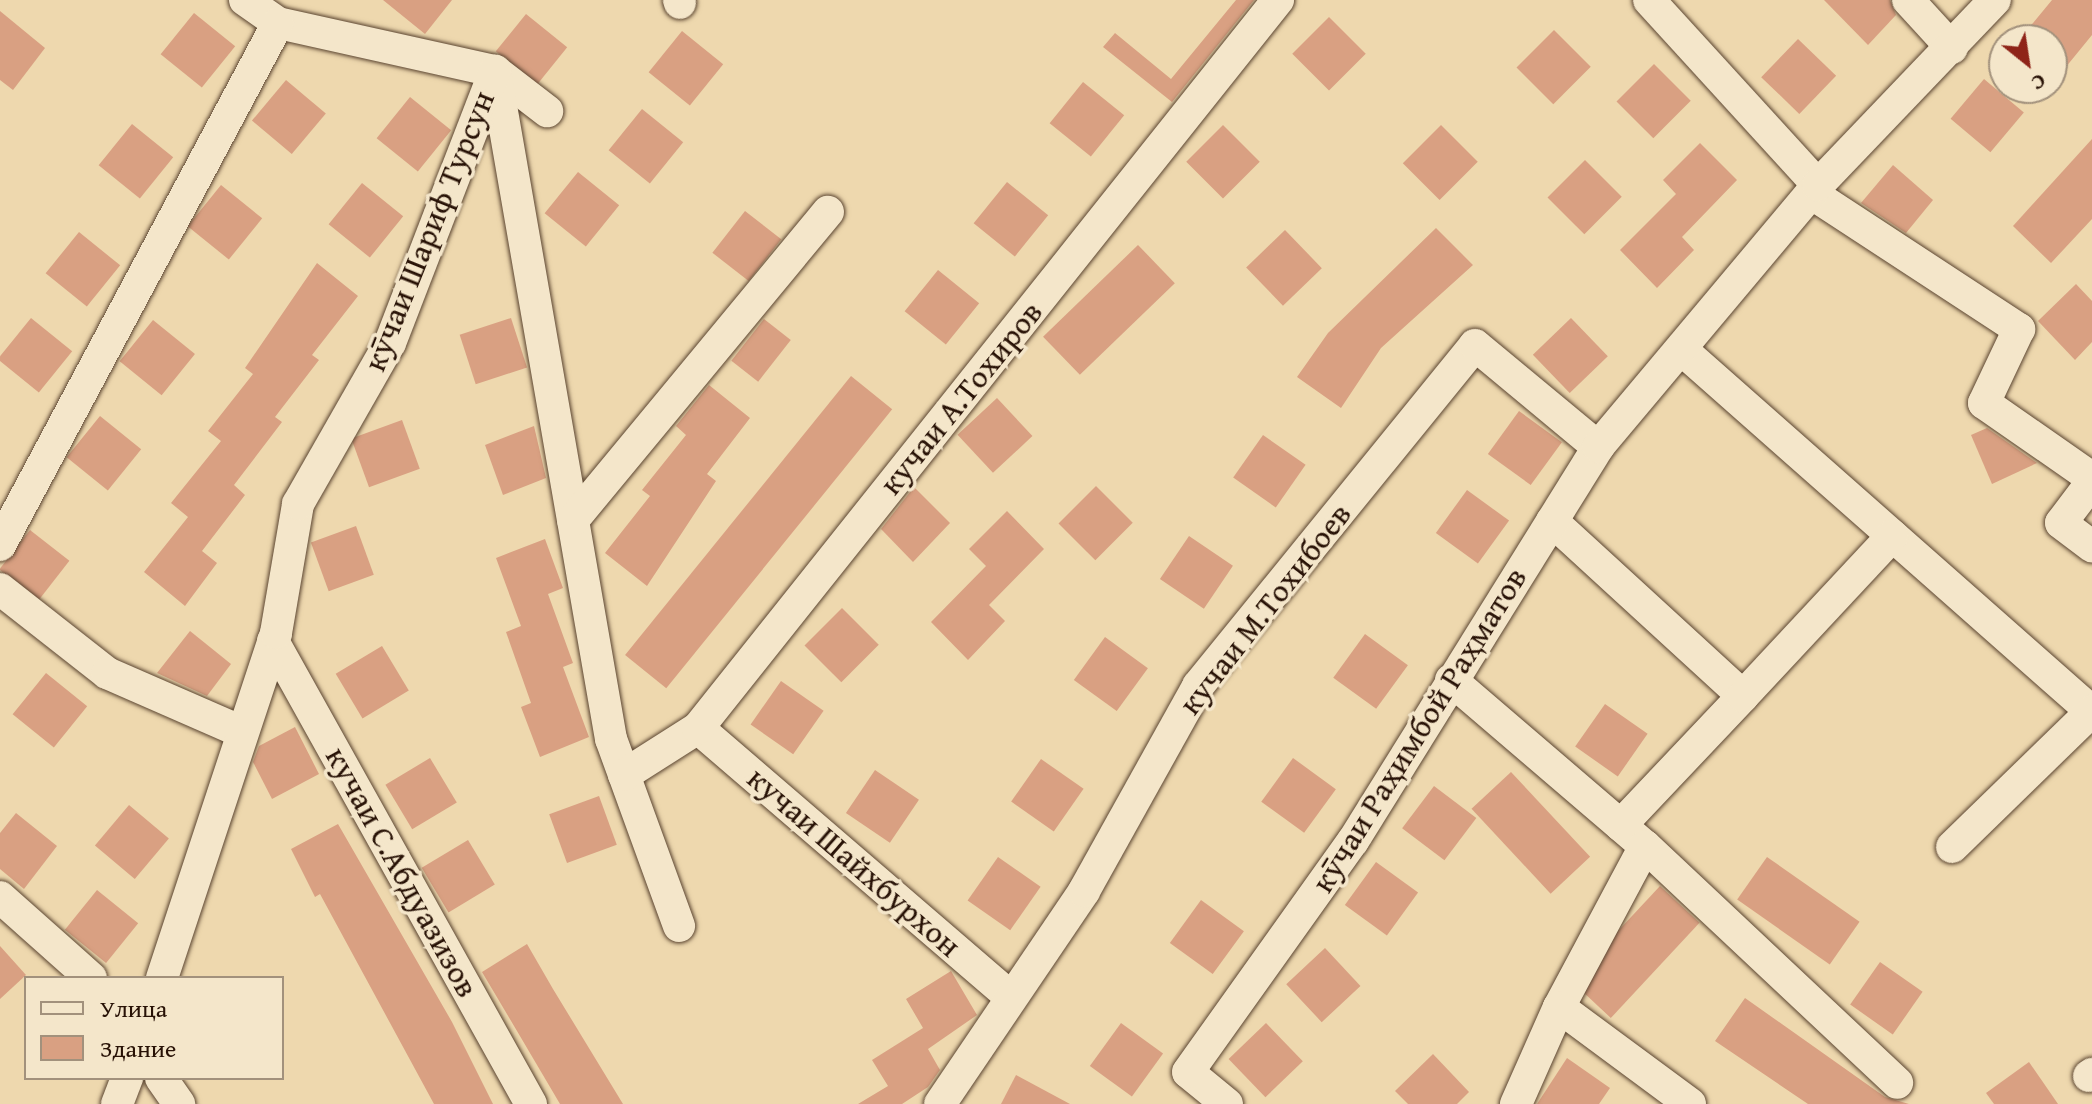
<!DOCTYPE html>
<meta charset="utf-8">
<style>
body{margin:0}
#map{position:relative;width:2092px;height:1104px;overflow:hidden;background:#eed8ae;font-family:"Gentium Book Plus",serif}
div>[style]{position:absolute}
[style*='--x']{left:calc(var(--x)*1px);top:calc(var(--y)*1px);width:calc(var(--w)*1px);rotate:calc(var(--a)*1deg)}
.building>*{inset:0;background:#d9a082;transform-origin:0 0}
.roads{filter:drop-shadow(0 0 2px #5a4430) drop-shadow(0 0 2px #5a4430)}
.minor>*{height:32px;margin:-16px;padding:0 16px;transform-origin:16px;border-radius:16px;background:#f4e6ca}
span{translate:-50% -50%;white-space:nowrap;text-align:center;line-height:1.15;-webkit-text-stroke:7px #f4e6ca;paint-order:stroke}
.street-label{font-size:32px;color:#281206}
.legend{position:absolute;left:24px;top:976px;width:260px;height:104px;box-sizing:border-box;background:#f4e6ca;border:2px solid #a2917c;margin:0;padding:10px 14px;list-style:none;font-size:24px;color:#281206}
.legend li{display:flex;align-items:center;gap:16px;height:40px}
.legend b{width:40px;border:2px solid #a2917c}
.north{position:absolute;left:1988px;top:24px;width:80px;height:80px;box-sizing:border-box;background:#f4e6ca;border:2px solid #a2917c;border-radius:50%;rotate:150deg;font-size:22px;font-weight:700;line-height:32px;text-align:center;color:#281206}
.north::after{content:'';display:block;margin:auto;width:28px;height:36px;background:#8f2418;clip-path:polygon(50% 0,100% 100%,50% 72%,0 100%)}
</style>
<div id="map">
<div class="building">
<div style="clip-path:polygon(383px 0,452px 0,425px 34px)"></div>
<div style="clip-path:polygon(1236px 0,1254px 0,1172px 102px,1103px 47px,1115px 33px,1171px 79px)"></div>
<div style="clip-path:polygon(1824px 0,1890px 0,1896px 15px,1868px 45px)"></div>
<div style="clip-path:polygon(2052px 0,2092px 0,2092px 35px,2052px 84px,2052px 40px,2019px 40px)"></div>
<div style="clip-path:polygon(0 11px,45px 48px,13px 90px,0 80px)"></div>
<div style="left:194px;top:13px;width:53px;height:53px;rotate:39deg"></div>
<div style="left:526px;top:14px;width:53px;height:48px;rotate:39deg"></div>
<div style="left:1329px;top:17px;width:52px;height:52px;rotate:45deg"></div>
<div style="left:1554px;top:30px;width:52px;height:53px;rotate:45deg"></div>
<div style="left:682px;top:31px;width:53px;height:53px;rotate:39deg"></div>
<div style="left:1798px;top:39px;width:53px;height:53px;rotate:44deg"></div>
<div style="left:1654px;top:64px;width:52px;height:53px;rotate:45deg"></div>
<div style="left:1984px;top:79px;width:52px;height:52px;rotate:40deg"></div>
<div style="left:286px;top:80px;width:52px;height:53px;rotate:40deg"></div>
<div style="left:1083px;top:82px;width:53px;height:53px;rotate:39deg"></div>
<div style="left:410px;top:97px;width:53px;height:53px;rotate:39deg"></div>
<div style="left:642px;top:109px;width:53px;height:53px;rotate:39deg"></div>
<div style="left:132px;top:124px;width:53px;height:53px;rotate:39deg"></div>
<div style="left:1223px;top:125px;width:52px;height:52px;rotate:45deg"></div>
<div style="left:1441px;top:125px;width:52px;height:54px;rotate:45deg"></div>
<div style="clip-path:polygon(2092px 139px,2092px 219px,2051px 263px,2013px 226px)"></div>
<div style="clip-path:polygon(1700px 143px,1737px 180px,1682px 237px,1694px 250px,1657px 288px,1620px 250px,1676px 194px,1663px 180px)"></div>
<div style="left:1585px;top:160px;width:52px;height:53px;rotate:45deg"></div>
<div style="clip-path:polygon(1893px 165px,1933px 200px,1906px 233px,1861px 203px)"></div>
<div style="left:578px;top:172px;width:53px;height:53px;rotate:39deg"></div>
<div style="left:1007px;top:182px;width:53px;height:53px;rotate:39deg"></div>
<div style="left:362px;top:183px;width:53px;height:53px;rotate:39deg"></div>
<div style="left:221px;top:185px;width:53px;height:53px;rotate:39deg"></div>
<div style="left:745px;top:211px;width:46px;height:53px;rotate:38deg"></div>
<div style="clip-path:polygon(1436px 228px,1473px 265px,1381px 348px,1341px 408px,1297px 377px,1328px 333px)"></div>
<div style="left:1285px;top:230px;width:53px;height:54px;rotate:46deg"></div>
<div style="left:79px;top:232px;width:53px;height:53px;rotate:39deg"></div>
<div style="left:1138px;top:245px;width:53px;height:132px;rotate:46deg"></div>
<div style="clip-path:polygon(317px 263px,358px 296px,312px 355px,319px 360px,275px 417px,282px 422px,234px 485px,245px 495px,202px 551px,217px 563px,185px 606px,144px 572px,188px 517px,171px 503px,221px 441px,208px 431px,253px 374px,245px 368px)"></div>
<div style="left:938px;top:270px;width:53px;height:53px;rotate:39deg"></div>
<div style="clip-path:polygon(2076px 284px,2092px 301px,2092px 342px,2075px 360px,2038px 321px)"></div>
<div style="left:31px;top:318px;width:53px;height:53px;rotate:39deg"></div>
<div style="left:511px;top:318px;width:52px;height:54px;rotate:72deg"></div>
<div style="left:1571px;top:318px;width:53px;height:53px;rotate:46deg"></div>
<div style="left:764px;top:319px;width:34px;height:53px;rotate:38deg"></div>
<div style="left:153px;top:320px;width:54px;height:53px;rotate:39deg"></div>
<div style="left:851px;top:376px;width:53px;height:359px;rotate:39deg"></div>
<div style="clip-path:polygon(709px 385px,750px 418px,707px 474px,716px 481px,647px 586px,605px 553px,650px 496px,642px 490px,686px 435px,676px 426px)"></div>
<div style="left:997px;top:398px;width:52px;height:54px;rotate:47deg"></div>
<div style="left:1519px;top:411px;width:53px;height:53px;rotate:36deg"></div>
<div style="left:100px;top:416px;width:53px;height:53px;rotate:39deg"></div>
<div style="left:402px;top:420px;width:52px;height:54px;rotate:70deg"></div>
<div style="clip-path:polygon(534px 426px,546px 478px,503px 495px,485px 445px)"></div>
<div style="clip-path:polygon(1987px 428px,2037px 463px,1992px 484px,1971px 435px)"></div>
<div style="left:1263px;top:435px;width:52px;height:52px;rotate:35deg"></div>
<div style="left:1096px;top:486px;width:52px;height:53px;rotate:45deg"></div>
<div style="clip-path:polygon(914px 487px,950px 523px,913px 562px,881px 529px)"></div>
<div style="left:1467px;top:490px;width:52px;height:53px;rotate:36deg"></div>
<div style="clip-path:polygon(1007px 511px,1044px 549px,989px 605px,1005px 621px,968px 660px,931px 622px,986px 566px,969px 549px)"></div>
<div style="left:356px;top:526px;width:52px;height:48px;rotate:70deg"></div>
<div style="left:30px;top:530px;width:50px;height:50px;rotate:38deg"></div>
<div style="left:1189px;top:536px;width:53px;height:52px;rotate:34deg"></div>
<div style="clip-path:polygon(545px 539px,563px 588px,548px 594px,573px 663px,563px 667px,589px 737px,540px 757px,521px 707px,531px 703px,506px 632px,521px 626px,496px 558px)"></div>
<div style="left:842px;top:608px;width:52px;height:53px;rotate:45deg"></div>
<div style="clip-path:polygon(190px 631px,231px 664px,207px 696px,157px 673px)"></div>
<div style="left:1365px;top:634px;width:53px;height:54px;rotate:36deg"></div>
<div style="left:1105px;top:637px;width:53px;height:53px;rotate:36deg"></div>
<div style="left:382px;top:646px;width:52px;height:54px;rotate:59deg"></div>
<div style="left:46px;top:673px;width:53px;height:53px;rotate:39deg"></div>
<div style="left:781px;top:681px;width:52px;height:53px;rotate:35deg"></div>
<div style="left:1605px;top:704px;width:52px;height:52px;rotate:35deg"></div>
<div style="clip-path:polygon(295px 727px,319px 774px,272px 799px,253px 762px,259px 746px)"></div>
<div style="left:430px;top:758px;width:52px;height:52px;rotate:59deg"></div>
<div style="left:1293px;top:758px;width:53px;height:54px;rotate:36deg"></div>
<div style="left:1041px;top:759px;width:52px;height:52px;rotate:35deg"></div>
<div style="left:875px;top:770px;width:53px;height:52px;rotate:34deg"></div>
<div style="left:1511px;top:772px;width:116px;height:54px;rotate:47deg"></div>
<div style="left:1434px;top:786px;width:53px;height:53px;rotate:37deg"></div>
<div style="left:599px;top:796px;width:52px;height:53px;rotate:70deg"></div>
<div style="left:129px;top:805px;width:52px;height:53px;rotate:40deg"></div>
<div style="clip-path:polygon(16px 813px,57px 846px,24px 889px,0 869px,0 833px)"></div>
<div style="clip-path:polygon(338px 824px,452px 1022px,493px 1104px,434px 1104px,320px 894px,315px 897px,291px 849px)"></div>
<div style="left:468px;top:840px;width:52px;height:54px;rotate:59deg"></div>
<div style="left:998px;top:857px;width:52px;height:53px;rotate:35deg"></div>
<div style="left:1767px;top:857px;width:113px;height:52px;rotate:35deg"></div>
<div style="left:1376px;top:862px;width:52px;height:53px;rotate:36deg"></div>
<div style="left:1660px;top:886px;width:54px;height:130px;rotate:43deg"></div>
<div style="left:97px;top:890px;width:53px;height:51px;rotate:39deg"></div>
<div style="left:1201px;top:900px;width:53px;height:53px;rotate:36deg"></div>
<div style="clip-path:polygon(527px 944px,553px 989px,623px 1104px,560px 1104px,517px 1031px,482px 972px)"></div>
<div style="clip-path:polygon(0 946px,26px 975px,0 999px)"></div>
<div style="left:1325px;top:948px;width:52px;height:53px;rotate:47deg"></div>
<div style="left:1880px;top:962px;width:52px;height:52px;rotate:35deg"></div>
<div style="clip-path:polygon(951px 971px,977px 1015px,928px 1049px,940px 1070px,928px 1087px,902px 1104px,858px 1104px,888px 1086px,872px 1060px,923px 1028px,906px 999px)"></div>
<div style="clip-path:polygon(1745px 998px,1885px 1097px,1909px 1104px,1808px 1104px,1715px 1041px)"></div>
<div style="left:1121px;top:1023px;width:52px;height:53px;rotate:36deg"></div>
<div style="left:1266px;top:1023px;width:53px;height:52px;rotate:46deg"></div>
<div style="clip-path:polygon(1433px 1054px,1469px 1092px,1457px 1104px,1408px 1104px,1395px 1091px)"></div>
<div style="clip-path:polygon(1567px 1058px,1610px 1088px,1599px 1104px,1537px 1104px)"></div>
<div style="clip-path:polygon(2029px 1062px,2058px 1104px,1994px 1104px,1986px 1093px)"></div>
<div style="clip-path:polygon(1016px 1075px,1070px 1104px,1001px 1104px)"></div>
</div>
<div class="roads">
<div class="minor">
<div style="--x:245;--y:0;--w:40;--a:34.9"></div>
<div style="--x:278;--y:23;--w:222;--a:12.5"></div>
<div style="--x:495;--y:71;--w:66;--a:37.6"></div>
<div style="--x:679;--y:0;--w:3;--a:72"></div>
<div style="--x:1649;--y:0;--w:251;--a:47.6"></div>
<div style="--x:1908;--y:0;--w:65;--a:47.5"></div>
<div style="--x:495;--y:71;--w:678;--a:80.15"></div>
<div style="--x:611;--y:739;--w:199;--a:70"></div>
<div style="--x:1811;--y:193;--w:249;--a:33.2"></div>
<div style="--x:2019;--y:329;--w:82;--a:115.3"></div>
<div style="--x:1984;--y:403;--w:131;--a:34.8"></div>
<div style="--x:1681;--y:349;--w:547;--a:41.44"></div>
<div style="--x:2092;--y:482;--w:51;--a:127.1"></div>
<div style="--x:2061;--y:523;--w:39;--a:37"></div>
<div style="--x:573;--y:520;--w:400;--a:-50.4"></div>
<div style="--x:1552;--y:521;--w:259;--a:42.5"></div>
<div style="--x:1743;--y:696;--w:178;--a:133.4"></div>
<div style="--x:0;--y:545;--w:591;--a:-61.96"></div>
<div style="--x:0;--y:589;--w:136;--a:38.1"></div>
<div style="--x:107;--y:673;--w:147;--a:23.6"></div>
<div style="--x:273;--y:641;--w:530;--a:60.87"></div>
<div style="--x:1451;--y:680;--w:255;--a:40.6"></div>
<div style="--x:1645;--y:846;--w:183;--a:118.1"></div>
<div style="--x:1559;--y:1007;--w:163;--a:36.5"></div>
<div style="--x:1743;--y:696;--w:219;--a:-47"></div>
<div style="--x:698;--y:728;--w:413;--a:40.7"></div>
<div style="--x:624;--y:775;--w:88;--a:-32.4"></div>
<div style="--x:698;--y:728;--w:931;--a:-51.46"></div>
<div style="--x:1645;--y:846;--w:346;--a:43.2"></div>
<div style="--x:1952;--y:847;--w:195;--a:-44.2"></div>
<div style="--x:0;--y:897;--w:122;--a:41.7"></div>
<div style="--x:162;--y:978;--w:363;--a:-71.7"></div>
<div style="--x:276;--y:633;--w:131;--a:-80.3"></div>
<div style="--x:298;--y:504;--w:185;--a:-60.3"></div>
<div style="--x:390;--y:343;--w:292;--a:-68.9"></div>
<div style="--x:2089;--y:1076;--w:4;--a:-34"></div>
<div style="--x:161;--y:1078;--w:32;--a:55"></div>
<div style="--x:117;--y:1104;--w:28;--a:-69"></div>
<div style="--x:940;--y:1104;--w:257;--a:-55.9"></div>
<div style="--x:1084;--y:891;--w:235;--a:-60.9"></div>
<div style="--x:1198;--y:686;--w:439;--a:-50.9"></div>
<div style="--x:1475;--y:345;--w:160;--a:39.7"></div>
<div style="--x:1227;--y:1104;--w:50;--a:-140.6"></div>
<div style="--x:1188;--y:1072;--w:284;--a:-54.5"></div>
<div style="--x:1353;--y:841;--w:464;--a:-58.1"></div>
<div style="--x:1598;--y:447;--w:342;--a:-50"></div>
<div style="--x:1818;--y:185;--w:256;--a:-46.3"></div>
<div style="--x:1516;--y:1104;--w:106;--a:-66.1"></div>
</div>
</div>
<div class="street-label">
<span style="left:429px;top:231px;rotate:-68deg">кӯчаи Шариф Турсун</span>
<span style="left:961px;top:398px;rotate:-51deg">кучаи А.Тохиров</span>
<span style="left:1265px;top:609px;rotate:-52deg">кучаи М.Тохибоев</span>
<span style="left:1419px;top:730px;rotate:-58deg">кӯчаи Раҳимбой Раҳматов</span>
<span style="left:854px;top:862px;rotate:41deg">кучаи Шайхбурхон</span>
<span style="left:402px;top:872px;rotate:61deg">кучаи С.Абдуазизов</span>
</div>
<ul class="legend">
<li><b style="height:10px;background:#f4e6ca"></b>Улица</li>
<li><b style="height:22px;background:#d9a082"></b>Здание</li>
</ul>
<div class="north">С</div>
</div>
